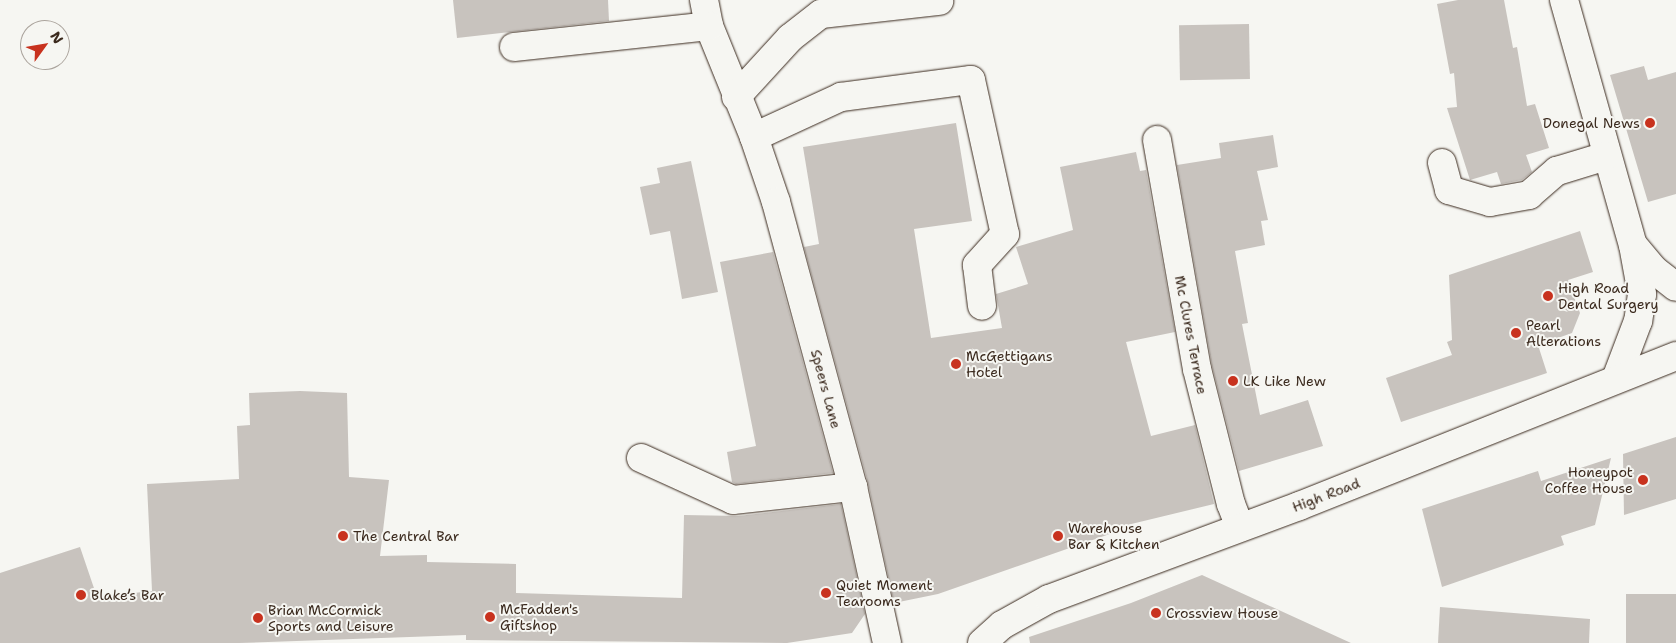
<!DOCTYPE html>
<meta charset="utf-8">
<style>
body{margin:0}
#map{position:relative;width:1676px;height:643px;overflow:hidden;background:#f6f6f2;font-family:"Shantell Sans",sans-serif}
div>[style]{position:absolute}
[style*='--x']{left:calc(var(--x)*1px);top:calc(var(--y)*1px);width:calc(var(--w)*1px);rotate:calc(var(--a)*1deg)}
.building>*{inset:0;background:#c8c3be;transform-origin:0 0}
.roads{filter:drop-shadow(0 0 1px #3b2a1e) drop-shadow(0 0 1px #3b2a1e)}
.minor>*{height:28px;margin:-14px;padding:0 14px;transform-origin:14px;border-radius:14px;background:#f6f6f2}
.dots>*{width:14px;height:14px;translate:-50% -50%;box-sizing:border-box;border:2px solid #f6f6f2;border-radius:50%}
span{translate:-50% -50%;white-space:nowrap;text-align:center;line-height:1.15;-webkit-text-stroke:4px #f6f6f2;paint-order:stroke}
.poi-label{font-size:14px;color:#3b2a1e}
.right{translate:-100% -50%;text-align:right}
.left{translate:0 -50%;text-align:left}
.street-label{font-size:14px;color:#3b2a1e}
.north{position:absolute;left:20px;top:20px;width:50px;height:50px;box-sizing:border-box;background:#f6f6f2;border:1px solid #aba49d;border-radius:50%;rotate:58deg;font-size:14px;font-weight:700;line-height:20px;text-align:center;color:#3b2a1e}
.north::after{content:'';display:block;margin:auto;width:18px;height:22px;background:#c8321e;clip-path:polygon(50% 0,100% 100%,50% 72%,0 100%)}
</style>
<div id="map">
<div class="building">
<div style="clip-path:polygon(453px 0,608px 0,609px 21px,457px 38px)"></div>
<div style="clip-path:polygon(1458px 0,1504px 0,1513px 48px,1517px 47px,1527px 106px,1535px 104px,1549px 148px,1526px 155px,1532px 172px,1522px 180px,1501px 184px,1497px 172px,1470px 180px,1447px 108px,1457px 107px,1454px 73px,1450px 74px,1437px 4px)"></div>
<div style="left:1249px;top:24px;width:55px;height:70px;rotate:89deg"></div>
<div style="clip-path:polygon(1644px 66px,1648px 80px,1676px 72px,1676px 194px,1648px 202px,1610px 75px)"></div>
<div style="clip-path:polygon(956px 123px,972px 221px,914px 229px,931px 338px,1002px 328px,996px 294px,1028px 284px,1016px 247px,1073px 230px,1060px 167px,1136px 152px,1140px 171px,1146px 170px,1175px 332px,1126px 342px,1151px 436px,1195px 425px,1214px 504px,1123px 526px,1124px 529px,938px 594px,894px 603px,868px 483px,804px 247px,819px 244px,803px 147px)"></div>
<div style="clip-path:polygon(1273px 135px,1278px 167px,1257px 171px,1268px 220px,1261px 221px,1265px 245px,1235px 251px,1248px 323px,1242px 324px,1260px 415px,1308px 400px,1323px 446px,1239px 471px,1212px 366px,1177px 165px,1221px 158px,1219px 143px)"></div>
<div style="clip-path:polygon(691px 161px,718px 292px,682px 299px,670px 231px,650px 235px,640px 187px,660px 183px,657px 168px)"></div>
<div style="clip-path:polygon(1580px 231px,1593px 272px,1568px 280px,1580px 313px,1572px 333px,1538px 345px,1547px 373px,1401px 422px,1386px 378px,1452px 355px,1447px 342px,1452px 340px,1449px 275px)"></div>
<div style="clip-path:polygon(773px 252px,833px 473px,736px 484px,732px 482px,727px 452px,756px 446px,720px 262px)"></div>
<div style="clip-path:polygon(300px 391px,347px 393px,349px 477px,389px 480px,380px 556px,427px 555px,427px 562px,516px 564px,516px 593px,682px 598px,684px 515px,738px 516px,841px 504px,865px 614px,852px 633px,787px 643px,466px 640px,466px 635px,239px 643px,0 643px,0 573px,80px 547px,97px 597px,152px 591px,147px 484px,239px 479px,237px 426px,250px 425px,249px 393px)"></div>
<div style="clip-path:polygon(1676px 437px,1676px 499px,1624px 515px,1623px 454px)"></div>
<div style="clip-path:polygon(1611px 458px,1595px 525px,1561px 536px,1564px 545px,1442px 587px,1422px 509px,1538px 471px,1541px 481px)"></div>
<div style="clip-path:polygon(1202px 575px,1351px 643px,1030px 643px,1029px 637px,1131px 603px)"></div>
<div style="left:1676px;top:594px;width:49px;height:50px;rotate:90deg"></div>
<div style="clip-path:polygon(1440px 607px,1590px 619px,1589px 643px,1438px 643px)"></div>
</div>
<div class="roads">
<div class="minor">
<div style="--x:704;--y:0;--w:26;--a:79"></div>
<div style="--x:709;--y:26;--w:120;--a:67.9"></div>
<div style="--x:754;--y:137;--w:69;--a:71.3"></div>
<div style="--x:776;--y:202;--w:295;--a:74.9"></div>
<div style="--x:853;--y:487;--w:160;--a:77.7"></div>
<div style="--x:1564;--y:0;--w:255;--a:74.3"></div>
<div style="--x:1633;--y:245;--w:50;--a:79.6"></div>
<div style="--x:1642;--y:294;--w:27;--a:98"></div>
<div style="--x:1638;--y:321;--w:62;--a:110.8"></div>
<div style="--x:514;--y:47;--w:196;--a:-6.1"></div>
<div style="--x:736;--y:97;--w:80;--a:-47.5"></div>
<div style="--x:790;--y:38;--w:39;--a:-38"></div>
<div style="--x:821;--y:14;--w:119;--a:-6.3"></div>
<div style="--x:754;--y:137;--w:96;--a:-24.7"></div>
<div style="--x:841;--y:97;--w:131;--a:-7.5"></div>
<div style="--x:971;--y:80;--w:158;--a:77.6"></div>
<div style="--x:1005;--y:234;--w:42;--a:132.1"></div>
<div style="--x:977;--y:265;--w:41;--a:83"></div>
<div style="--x:1157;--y:140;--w:232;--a:80.1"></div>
<div style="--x:1197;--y:369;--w:139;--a:75.9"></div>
<div style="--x:1231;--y:504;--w:25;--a:69"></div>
<div style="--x:1442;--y:163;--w:28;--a:75"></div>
<div style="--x:1449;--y:190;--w:43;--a:16.3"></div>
<div style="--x:1490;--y:202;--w:40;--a:-10"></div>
<div style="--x:1529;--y:195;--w:37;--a:-41"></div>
<div style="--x:1557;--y:171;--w:51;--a:-17"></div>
<div style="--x:1634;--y:246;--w:30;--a:50"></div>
<div style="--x:1653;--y:269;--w:29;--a:38"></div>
<div style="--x:641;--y:458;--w:101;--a:24.5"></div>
<div style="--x:733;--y:500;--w:121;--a:-6.2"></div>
<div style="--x:982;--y:643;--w:27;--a:-42"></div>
<div style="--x:1002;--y:625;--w:54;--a:-29"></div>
<div style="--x:1049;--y:599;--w:267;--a:-20.4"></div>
<div style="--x:1299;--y:506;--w:406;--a:-21.7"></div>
</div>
</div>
<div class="dots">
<div style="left:1650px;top:123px;background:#c8321e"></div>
<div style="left:1548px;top:296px;background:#c8321e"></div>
<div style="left:1516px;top:333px;background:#c8321e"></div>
<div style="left:956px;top:364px;background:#c8321e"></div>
<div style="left:1233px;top:381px;background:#c8321e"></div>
<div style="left:1643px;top:480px;background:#c8321e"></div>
<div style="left:343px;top:536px;background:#c8321e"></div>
<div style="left:1058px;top:536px;background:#c8321e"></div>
<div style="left:826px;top:593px;background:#c8321e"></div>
<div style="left:81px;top:595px;background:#c8321e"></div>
<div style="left:1156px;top:613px;background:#c8321e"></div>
<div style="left:490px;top:617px;background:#c8321e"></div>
<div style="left:258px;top:618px;background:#c8321e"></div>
</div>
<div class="poi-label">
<span class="right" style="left:1640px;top:123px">Donegal News</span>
<span class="left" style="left:1558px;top:296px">High Road<br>Dental Surgery</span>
<span class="left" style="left:1526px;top:333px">Pearl<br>Alterations</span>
<span class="left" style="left:966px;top:364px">McGettigans<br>Hotel</span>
<span class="left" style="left:1243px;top:381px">LK Like New</span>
<span class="right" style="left:1633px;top:480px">Honeypot<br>Coffee House</span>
<span class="left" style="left:1068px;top:536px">Warehouse<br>Bar &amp; Kitchen</span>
<span class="left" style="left:353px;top:536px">The Central Bar</span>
<span class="left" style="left:836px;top:593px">Quiet Moment<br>Tearooms</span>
<span class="left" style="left:91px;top:595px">Blake’s Bar</span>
<span class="left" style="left:500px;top:617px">McFadden's<br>Giftshop</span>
<span class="left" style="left:268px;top:618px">Brian McCormick<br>Sports and Leisure</span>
<span class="left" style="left:1166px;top:613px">Crossview House</span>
</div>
<div class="street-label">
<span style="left:1191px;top:335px;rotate:79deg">Mc Clures Terrace</span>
<span style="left:826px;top:389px;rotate:75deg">Speers Lane</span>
<span style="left:1326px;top:495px;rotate:-21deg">High Road</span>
</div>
<div class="north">N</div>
</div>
